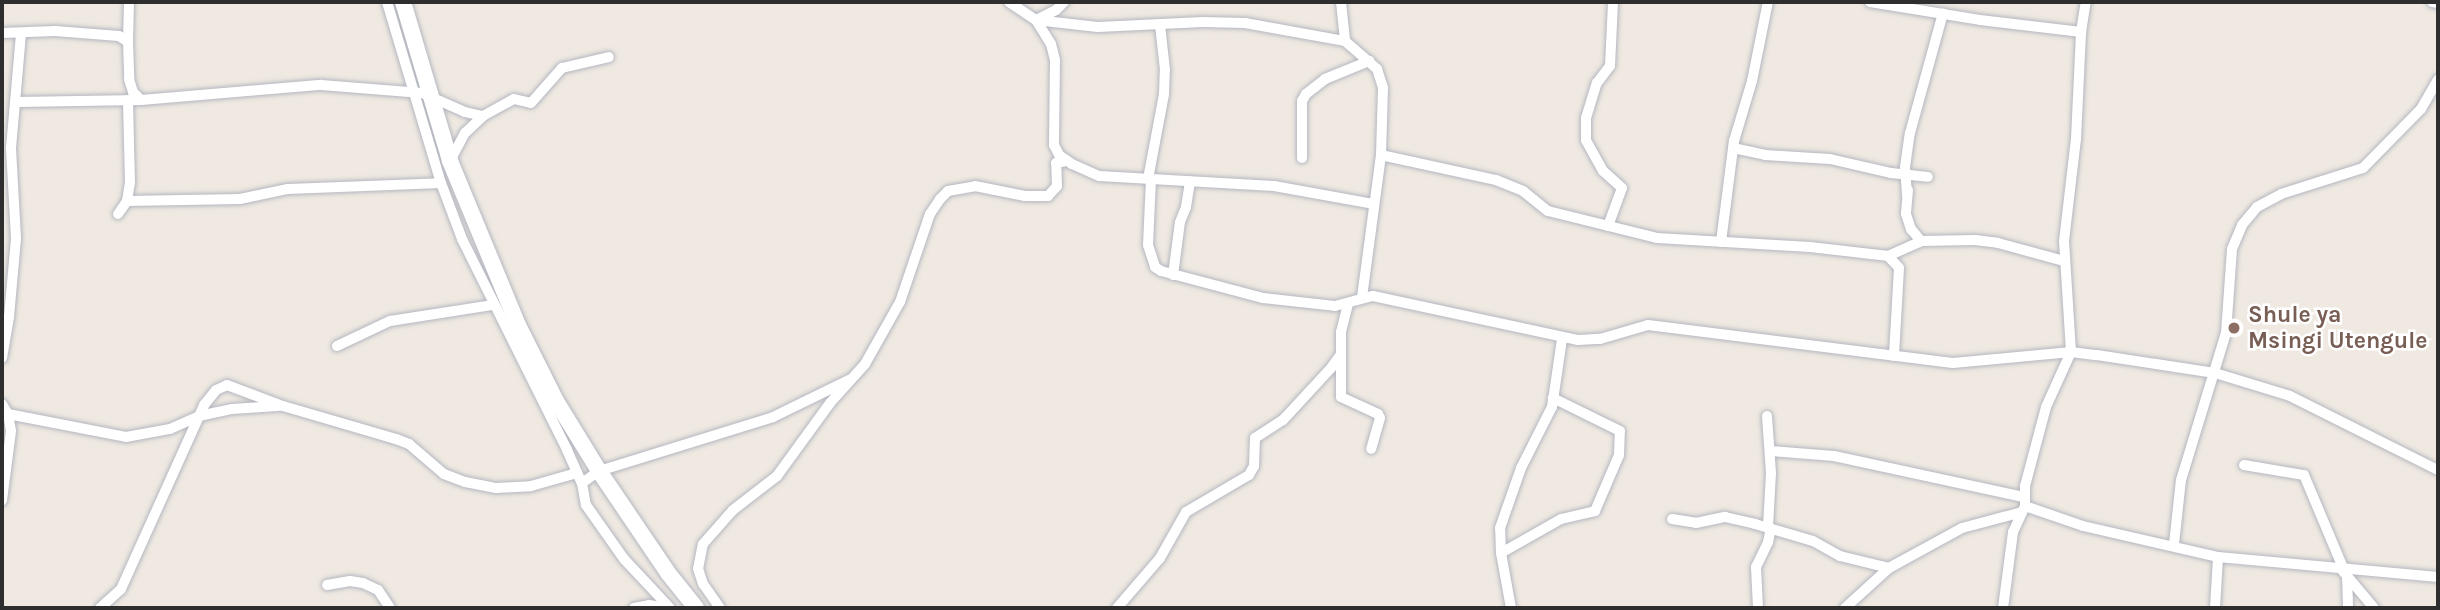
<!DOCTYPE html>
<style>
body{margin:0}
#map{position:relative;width:2440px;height:610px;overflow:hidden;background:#efe9e1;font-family:Karla,sans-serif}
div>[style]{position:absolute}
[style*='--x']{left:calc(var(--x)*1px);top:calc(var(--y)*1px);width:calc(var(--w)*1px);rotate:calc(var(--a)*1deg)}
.roads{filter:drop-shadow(0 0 2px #b4b7c1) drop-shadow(0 0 2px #b4b7c1)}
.street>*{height:10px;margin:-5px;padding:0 5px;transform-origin:5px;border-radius:5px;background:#fff}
.secondary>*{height:16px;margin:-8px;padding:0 8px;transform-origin:8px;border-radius:8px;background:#fff}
.dots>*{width:19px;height:19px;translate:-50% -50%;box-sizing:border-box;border:4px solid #fff;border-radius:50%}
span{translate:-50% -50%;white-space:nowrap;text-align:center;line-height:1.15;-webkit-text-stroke:5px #fff;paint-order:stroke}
.education-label{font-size:23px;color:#785e54;font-weight:700}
.left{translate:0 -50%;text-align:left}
.frame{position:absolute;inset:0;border:4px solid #2e2e2e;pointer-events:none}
</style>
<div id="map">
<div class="roads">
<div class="street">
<div style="--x:387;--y:2;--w:189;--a:73.4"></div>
<div style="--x:441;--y:183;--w:60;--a:69.4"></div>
<div style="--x:462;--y:239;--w:236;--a:63.5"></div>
<div style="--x:567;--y:450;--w:36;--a:66"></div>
<div style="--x:582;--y:483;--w:22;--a:80"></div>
<div style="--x:586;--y:505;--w:66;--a:54.9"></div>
<div style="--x:624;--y:559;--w:67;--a:46.8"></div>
<div style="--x:1009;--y:2;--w:32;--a:34"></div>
<div style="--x:1036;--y:20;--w:28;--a:58"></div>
<div style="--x:1051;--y:44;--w:16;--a:76"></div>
<div style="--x:1055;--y:60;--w:85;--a:90.7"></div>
<div style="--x:1054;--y:145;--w:11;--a:63"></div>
<div style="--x:1059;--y:155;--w:16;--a:35"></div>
<div style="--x:1072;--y:164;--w:30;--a:24"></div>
<div style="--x:1099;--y:176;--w:175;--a:3.3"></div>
<div style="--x:1274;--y:186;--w:102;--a:10.2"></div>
<div style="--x:1064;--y:2;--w:11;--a:135"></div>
<div style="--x:1056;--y:10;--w:22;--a:153"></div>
<div style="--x:1036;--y:20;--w:62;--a:6.4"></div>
<div style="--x:1098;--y:27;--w:105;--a:-2.7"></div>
<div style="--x:1203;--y:22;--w:42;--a:1.4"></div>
<div style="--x:1245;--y:23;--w:102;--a:10.2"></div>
<div style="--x:1341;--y:2;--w:39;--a:84"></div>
<div style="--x:1345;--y:41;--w:43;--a:41.2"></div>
<div style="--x:1377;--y:69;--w:20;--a:72"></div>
<div style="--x:1383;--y:88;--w:67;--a:91.7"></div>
<div style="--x:1381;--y:155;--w:143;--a:97.6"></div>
<div style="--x:1870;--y:2;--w:111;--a:9.3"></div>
<div style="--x:1980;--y:20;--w:102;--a:6.8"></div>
<div style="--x:2432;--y:2;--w:6;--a:9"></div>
<div style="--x:2;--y:33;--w:53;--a:-2.2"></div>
<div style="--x:55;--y:31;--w:64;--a:4.5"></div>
<div style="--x:119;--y:36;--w:11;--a:34"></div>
<div style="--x:128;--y:42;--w:37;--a:88"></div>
<div style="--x:129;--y:79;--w:14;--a:73"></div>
<div style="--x:133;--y:92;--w:11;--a:45"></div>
<div style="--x:141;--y:100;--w:181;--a:-4.8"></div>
<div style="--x:321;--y:85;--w:101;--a:4.5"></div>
<div style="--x:422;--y:93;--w:47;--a:23.8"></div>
<div style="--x:465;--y:112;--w:18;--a:13"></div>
<div style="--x:128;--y:42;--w:40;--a:-88.6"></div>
<div style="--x:16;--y:102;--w:125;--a:-0.9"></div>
<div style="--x:1733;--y:148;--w:33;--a:12"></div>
<div style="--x:1765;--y:155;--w:65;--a:3.5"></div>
<div style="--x:1830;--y:159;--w:63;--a:12.9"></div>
<div style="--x:1891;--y:173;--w:37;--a:6"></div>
<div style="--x:1381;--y:155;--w:118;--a:12.3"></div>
<div style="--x:1496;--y:180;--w:29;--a:22"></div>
<div style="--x:1523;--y:191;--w:32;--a:39"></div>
<div style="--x:1548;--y:211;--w:112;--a:13.9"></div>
<div style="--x:1657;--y:238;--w:153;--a:3.4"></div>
<div style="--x:1810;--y:247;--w:79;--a:6.6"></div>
<div style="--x:1888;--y:256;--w:36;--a:-24"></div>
<div style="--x:1921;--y:241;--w:54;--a:-1.1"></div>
<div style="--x:1975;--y:240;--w:23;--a:7"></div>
<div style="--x:1998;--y:243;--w:68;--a:15.3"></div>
<div style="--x:1302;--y:158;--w:57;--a:-90"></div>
<div style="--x:1302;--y:101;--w:8;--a:-60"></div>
<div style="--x:1306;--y:94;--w:24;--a:-38"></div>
<div style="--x:1325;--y:79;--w:48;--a:-22.2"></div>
<div style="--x:450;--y:161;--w:32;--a:-62"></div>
<div style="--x:465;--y:133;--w:25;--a:-43"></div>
<div style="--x:483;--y:116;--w:35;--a:-29"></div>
<div style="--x:514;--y:99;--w:17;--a:13"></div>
<div style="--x:531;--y:103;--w:47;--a:-48.5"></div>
<div style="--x:562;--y:68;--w:48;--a:-13.2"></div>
<div style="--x:1148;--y:179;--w:86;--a:-79.3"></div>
<div style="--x:1164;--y:94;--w:24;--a:-88"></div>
<div style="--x:1165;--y:70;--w:45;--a:-96.3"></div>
<div style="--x:1151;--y:179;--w:66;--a:92.6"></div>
<div style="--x:1148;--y:245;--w:23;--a:72"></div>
<div style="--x:1155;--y:267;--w:7;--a:34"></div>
<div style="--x:1161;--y:271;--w:106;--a:14.8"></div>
<div style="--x:1263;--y:298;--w:72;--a:6.3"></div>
<div style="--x:1335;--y:306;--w:39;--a:-15"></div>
<div style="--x:1373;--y:296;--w:210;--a:12.1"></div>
<div style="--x:1578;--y:340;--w:22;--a:-3"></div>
<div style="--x:1600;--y:339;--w:50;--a:-16.3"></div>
<div style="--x:1648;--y:325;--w:307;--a:7.1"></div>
<div style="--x:1953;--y:363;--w:119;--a:-5.3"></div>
<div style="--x:2071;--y:352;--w:26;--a:7"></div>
<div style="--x:2097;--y:355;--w:119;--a:8.7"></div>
<div style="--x:2215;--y:373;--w:78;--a:17"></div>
<div style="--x:2290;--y:396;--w:165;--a:26.6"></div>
<div style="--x:1908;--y:190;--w:24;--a:95"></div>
<div style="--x:1906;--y:214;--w:16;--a:72"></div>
<div style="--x:1911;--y:229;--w:16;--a:50"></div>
<div style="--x:1907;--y:195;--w:28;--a:-94"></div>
<div style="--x:1905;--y:167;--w:34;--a:-82"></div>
<div style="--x:1910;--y:133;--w:124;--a:-74.6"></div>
<div style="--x:127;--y:201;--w:113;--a:-1"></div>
<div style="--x:240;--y:199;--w:49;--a:-11.8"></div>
<div style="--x:288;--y:189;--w:153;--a:-2.2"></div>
<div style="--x:118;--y:214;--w:16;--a:-55"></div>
<div style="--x:127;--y:201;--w:18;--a:-81"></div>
<div style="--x:130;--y:183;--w:83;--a:-91.4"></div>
<div style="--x:1608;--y:226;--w:40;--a:-69.8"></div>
<div style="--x:1622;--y:188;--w:25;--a:-138"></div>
<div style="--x:1603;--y:171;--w:35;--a:-119"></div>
<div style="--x:1586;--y:140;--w:22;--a:-90"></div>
<div style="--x:1586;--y:118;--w:37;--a:-73"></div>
<div style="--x:1597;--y:83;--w:21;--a:-53"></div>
<div style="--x:1610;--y:66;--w:64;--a:-87.3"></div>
<div style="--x:1721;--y:242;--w:102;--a:-82.7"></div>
<div style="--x:1734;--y:141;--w:63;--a:-73.3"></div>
<div style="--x:1752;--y:81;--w:81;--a:-78.6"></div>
<div style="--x:1888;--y:256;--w:16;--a:47"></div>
<div style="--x:1899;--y:268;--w:88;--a:93.3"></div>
<div style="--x:1173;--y:275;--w:53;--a:-82.5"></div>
<div style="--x:1180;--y:222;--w:16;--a:-68"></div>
<div style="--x:1186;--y:207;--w:26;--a:-81"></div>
<div style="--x:1348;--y:304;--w:29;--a:104"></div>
<div style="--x:1341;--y:332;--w:65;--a:90"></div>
<div style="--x:1341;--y:397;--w:41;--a:24.7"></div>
<div style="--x:1378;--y:414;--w:4;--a:63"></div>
<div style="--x:1380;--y:418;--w:32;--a:106"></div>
<div style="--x:337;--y:346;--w:59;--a:-25.3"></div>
<div style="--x:390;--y:321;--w:103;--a:-8.9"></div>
<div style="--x:2;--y:358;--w:42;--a:-80.3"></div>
<div style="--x:9;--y:317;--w:79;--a:-84.9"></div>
<div style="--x:16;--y:238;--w:90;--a:-93.2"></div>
<div style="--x:11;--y:148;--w:114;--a:-85"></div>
<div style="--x:2;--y:404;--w:12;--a:59"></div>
<div style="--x:8;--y:414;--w:17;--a:80"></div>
<div style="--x:11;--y:431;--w:70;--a:97.4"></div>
<div style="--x:8;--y:414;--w:120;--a:11"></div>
<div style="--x:126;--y:437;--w:45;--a:-10.3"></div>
<div style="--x:170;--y:429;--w:32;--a:-24"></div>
<div style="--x:199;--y:416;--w:34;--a:-12"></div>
<div style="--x:232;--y:409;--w:46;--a:-3.7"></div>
<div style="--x:1767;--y:416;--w:57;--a:86"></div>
<div style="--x:1771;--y:473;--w:54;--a:93.2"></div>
<div style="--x:1771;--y:451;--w:63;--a:4.5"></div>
<div style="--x:1834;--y:456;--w:194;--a:12.2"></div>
<div style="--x:2244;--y:465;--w:61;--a:9.5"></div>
<div style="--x:2304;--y:475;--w:103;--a:67.2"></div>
<div style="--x:582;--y:483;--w:21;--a:-35"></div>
<div style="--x:599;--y:471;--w:182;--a:-17.2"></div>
<div style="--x:773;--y:417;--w:85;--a:-26"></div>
<div style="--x:2025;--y:506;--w:61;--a:19"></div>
<div style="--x:2083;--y:526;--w:139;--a:12.9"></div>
<div style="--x:2218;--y:557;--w:221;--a:5.2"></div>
<div style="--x:1672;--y:519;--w:24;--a:9"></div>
<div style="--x:1696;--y:523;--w:30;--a:-12"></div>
<div style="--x:1725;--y:517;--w:31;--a:13"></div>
<div style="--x:1755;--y:524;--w:60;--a:16.3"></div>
<div style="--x:1813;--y:541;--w:31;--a:29"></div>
<div style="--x:1840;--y:556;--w:50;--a:13.8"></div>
<div style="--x:1889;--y:568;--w:83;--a:-28.7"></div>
<div style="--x:1962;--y:528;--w:62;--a:-14.9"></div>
<div style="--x:2174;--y:544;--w:64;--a:-83.8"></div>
<div style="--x:2181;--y:480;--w:154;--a:-73"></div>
<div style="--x:2226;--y:333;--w:84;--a:-85.9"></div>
<div style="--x:2232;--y:249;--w:26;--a:-67"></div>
<div style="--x:2242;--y:225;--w:23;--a:-50"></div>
<div style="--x:2257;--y:207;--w:27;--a:-28"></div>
<div style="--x:2281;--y:194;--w:86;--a:-17.6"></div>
<div style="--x:2363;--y:168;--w:83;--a:-45.5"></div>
<div style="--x:2421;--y:109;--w:34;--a:-60"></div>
<div style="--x:1501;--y:553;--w:69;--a:-29.5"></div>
<div style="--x:1561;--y:519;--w:35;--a:-13"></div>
<div style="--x:1595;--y:511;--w:61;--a:-66.8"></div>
<div style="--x:1619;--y:455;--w:24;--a:-88"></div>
<div style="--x:1620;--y:431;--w:75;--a:-153.8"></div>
<div style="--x:2342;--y:570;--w:50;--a:49.9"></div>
<div style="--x:2347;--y:576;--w:32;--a:88"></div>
<div style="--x:327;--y:585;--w:23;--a:-10"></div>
<div style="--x:350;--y:581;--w:13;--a:9"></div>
<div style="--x:363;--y:583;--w:17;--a:25"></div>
<div style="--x:378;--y:590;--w:22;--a:56"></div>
<div style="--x:100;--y:608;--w:28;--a:-42"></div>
<div style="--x:121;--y:589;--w:202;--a:-65.7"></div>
<div style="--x:204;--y:405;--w:19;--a:-51"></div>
<div style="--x:216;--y:390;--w:12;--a:-24"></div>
<div style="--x:227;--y:385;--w:60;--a:20.6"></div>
<div style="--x:283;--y:406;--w:118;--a:16.3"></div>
<div style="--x:396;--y:439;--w:14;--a:21"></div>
<div style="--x:409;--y:444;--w:46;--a:40.6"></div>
<div style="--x:444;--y:474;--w:22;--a:21"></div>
<div style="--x:465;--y:482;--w:32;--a:11"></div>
<div style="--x:496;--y:488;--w:35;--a:-3"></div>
<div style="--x:531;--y:486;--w:48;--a:-15.8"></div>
<div style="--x:634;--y:608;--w:15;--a:-11"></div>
<div style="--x:649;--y:605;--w:18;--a:9"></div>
<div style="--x:720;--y:608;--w:29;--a:-125"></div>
<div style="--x:703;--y:584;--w:16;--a:-108"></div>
<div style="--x:698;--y:569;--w:25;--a:-79"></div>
<div style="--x:703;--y:544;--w:45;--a:-48.6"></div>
<div style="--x:733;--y:510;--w:56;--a:-37.7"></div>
<div style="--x:777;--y:476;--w:90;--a:-54"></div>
<div style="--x:830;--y:403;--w:52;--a:-48.1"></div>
<div style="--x:865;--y:364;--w:71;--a:-60.6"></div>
<div style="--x:900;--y:302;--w:93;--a:-71.2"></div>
<div style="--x:930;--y:214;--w:18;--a:-56"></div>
<div style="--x:940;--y:199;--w:11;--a:-45"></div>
<div style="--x:948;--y:191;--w:27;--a:-10"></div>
<div style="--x:975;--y:186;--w:51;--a:11.3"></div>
<div style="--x:1025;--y:196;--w:23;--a:0"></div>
<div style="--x:1048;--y:196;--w:13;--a:-48"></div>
<div style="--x:1057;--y:186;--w:23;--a:-92"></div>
<div style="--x:1056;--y:163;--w:10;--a:-11"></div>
<div style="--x:1117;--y:608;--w:66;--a:-49.3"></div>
<div style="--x:1160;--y:558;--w:53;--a:-60.5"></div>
<div style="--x:1186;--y:512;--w:73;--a:-30.4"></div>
<div style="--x:1249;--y:475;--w:10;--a:-61"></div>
<div style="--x:1254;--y:466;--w:28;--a:-88"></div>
<div style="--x:1255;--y:438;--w:33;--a:-33"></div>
<div style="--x:1283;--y:420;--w:71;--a:-47.3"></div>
<div style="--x:1331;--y:368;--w:17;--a:-54"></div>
<div style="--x:1511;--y:608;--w:56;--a:-100.3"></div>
<div style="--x:1501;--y:553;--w:25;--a:-92"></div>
<div style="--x:1500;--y:528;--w:64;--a:-70.7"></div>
<div style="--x:1521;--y:468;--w:68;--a:-63.1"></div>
<div style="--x:1552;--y:407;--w:69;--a:-81.6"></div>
<div style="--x:1758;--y:608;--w:41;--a:-92.8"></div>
<div style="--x:1756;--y:567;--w:28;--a:-64"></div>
<div style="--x:1768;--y:542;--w:14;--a:-78"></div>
<div style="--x:1845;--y:608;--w:59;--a:-42.3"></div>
<div style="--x:2003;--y:608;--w:77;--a:-82.5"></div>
<div style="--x:2013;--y:532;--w:29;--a:-65"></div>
<div style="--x:2025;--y:506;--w:20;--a:-90"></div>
<div style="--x:2025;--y:486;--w:82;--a:-75.1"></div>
<div style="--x:2046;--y:407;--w:60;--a:-65.6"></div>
<div style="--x:2071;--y:352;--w:111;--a:-93.6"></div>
<div style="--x:2064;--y:241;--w:103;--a:-83.3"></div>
<div style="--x:2076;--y:139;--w:107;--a:-87.3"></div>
<div style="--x:2081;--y:32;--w:30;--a:-81"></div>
<div style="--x:2215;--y:608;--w:51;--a:-86.6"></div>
</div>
<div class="secondary">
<div style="--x:403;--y:2;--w:166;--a:73.5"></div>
<div style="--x:450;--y:161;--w:175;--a:67.5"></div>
<div style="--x:517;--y:323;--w:87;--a:63.4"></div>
<div style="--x:556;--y:401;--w:82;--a:58.4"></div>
<div style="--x:599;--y:471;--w:123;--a:55.9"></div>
<div style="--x:668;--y:573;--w:45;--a:51.3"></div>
</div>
</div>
<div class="dots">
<div style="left:2234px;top:328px;background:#8d6e63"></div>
</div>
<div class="education-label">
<span class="left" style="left:2248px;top:328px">Shule ya<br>Msingi Utengule</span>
</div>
<div class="frame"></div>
</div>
